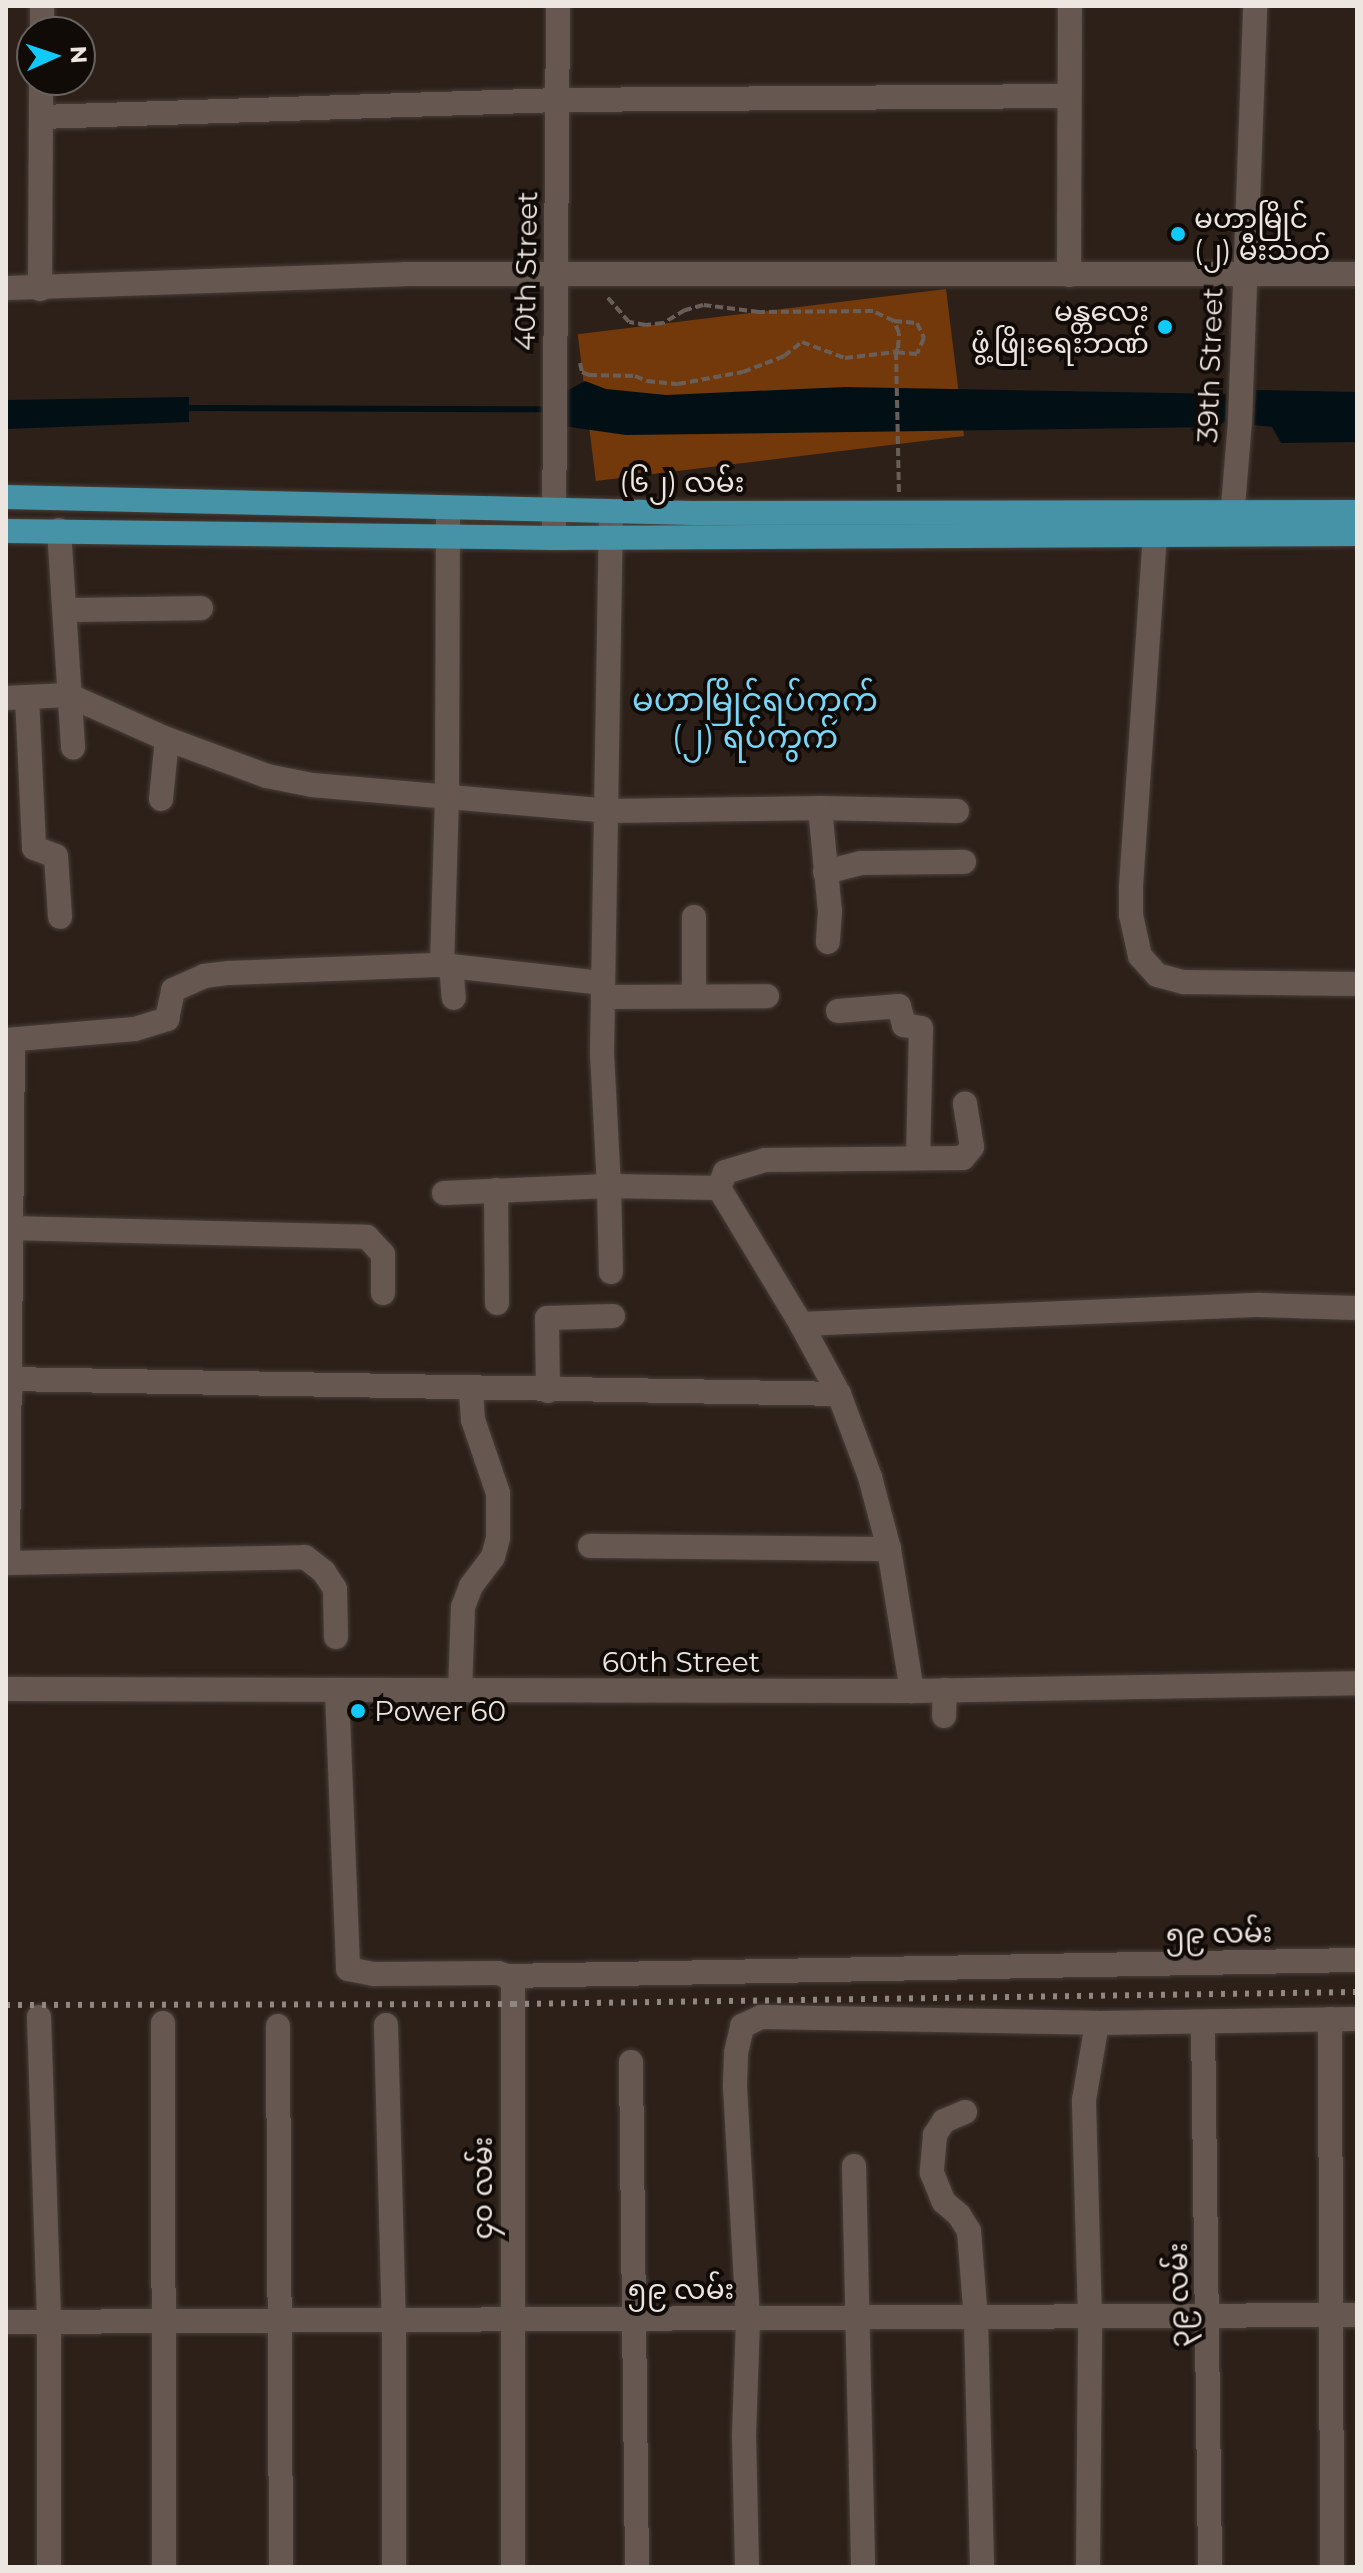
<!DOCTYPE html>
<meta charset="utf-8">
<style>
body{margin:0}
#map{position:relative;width:1363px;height:2573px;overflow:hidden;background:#2c2019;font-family:Montserrat,"Noto Sans Myanmar",sans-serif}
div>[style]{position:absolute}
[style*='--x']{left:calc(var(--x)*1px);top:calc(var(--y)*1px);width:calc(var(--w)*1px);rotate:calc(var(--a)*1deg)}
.green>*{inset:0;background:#73390b;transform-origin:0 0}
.water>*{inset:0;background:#021016}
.stream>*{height:6px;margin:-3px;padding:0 3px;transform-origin:3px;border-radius:3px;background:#021016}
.path>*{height:4px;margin-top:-2px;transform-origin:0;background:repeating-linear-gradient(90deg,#695f58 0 8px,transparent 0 12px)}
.roads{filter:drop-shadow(0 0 2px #483f39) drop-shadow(0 0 2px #483f39)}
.minor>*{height:24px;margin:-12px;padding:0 12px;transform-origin:12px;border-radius:12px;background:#665850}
.major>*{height:24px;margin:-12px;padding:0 12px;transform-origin:12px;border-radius:12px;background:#4693a8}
.rail>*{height:6px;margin-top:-3px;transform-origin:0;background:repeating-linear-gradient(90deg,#918781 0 4px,transparent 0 12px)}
.dots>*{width:22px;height:22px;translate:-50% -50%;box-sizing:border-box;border:4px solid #110b08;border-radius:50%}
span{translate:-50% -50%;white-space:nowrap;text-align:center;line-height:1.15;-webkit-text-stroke:8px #110b08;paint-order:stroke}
.poi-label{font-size:28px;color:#ede5e0}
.left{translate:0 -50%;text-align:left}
.right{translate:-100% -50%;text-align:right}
.street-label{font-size:28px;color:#ede5e0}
.quarter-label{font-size:32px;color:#79d6f7}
.frame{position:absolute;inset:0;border:8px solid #ede5e0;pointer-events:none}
.north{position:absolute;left:16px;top:16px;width:80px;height:80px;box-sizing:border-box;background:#110b08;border:2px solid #69625e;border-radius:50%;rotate:87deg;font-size:22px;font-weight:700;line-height:32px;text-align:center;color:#ede5e0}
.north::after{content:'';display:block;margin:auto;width:28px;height:36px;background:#0fcafa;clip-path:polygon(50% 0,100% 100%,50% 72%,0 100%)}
</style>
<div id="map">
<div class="green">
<div style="left:946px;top:289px;width:148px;height:371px;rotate:83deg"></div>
</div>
<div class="water">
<div style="clip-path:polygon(585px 381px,606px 389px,666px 395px,845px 387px,1226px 394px,1225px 421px,1217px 427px,626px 435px,563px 426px,563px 393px)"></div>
<div style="clip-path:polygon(1256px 390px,1357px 392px,1357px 442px,1281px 443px,1272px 427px,1254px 425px)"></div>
<div style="clip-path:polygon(189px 397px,189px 422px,6px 429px,6px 400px)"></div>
</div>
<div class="stream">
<div style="--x:181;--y:408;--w:369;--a:0.2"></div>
</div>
<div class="path">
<div style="--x:894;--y:321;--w:23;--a:5"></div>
<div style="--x:917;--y:323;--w:17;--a:65"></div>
<div style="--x:924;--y:338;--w:17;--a:114"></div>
<div style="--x:917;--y:354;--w:21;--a:-175"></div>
<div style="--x:896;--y:352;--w:141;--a:88.8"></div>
<div style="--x:580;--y:363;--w:9;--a:77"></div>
<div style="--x:582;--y:372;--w:8;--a:23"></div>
<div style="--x:589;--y:375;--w:46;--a:1.2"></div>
<div style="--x:635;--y:376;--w:13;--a:23"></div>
<div style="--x:647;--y:381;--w:31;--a:6"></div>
<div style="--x:678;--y:384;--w:66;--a:-10.5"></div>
<div style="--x:743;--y:372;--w:44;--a:-21.3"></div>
<div style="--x:784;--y:356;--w:23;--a:-38"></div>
<div style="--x:802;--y:342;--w:46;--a:20.4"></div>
<div style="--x:845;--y:358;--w:51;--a:-6.7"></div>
<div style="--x:896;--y:352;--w:4;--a:-63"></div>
<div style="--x:898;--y:348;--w:15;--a:-86"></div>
<div style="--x:899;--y:333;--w:13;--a:-113"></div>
<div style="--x:894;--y:321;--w:23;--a:-155"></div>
<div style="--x:873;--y:311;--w:114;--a:179.5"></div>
<div style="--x:759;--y:312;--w:56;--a:-172.9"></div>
<div style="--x:703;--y:305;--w:19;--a:164"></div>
<div style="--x:685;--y:310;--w:26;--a:149"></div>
<div style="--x:663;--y:323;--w:17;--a:173"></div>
<div style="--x:646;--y:325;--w:17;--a:-170"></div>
<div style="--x:629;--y:322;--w:33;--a:-131"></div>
</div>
<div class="roads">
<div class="minor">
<div style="--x:42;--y:32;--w:26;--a:-90"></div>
<div style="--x:41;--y:117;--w:517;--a:-1.88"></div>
<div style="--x:558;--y:100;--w:510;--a:-0.45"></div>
<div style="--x:1069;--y:275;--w:269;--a:-89.8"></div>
<div style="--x:6;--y:288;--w:399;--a:-2"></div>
<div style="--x:405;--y:274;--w:952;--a:0"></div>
<div style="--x:40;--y:289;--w:209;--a:-89.7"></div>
<div style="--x:611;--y:512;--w:541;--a:90.95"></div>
<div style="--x:602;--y:1053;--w:133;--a:87"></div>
<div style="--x:609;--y:1186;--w:110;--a:1"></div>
<div style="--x:719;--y:1188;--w:159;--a:58.9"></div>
<div style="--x:801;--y:1324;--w:459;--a:-2.4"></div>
<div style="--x:1260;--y:1305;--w:97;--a:1.8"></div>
<div style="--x:59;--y:530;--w:218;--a:86.3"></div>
<div style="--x:1231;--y:531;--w:110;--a:-85.3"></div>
<div style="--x:1240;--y:421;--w:415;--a:-87.9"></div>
<div style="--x:1155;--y:534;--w:355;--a:93.9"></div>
<div style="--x:1131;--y:888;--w:27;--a:90"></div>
<div style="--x:1131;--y:915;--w:42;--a:77.6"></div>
<div style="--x:1140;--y:956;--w:25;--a:48"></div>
<div style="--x:1157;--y:975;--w:28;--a:15"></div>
<div style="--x:1184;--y:982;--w:173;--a:0.7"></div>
<div style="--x:554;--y:538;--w:532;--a:-89.57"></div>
<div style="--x:65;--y:610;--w:136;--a:-0.8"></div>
<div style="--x:27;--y:697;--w:151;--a:87.3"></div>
<div style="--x:34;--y:848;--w:23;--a:20"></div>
<div style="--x:56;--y:856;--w:61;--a:86.2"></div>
<div style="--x:6;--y:698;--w:62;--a:-2.8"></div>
<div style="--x:68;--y:695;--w:108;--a:24"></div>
<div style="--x:167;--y:739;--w:107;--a:20.3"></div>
<div style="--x:267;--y:776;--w:46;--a:11.3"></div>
<div style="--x:312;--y:785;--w:296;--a:5"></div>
<div style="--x:607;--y:811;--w:213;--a:-0.8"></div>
<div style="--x:820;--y:808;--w:137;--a:1.3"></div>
<div style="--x:161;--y:799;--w:60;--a:-84.3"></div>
<div style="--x:820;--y:808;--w:103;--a:84.5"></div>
<div style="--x:830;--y:911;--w:31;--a:94"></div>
<div style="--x:825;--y:872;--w:37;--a:-14"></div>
<div style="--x:861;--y:863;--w:103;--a:-0.6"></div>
<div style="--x:694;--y:917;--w:79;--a:90"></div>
<div style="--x:442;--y:965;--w:169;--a:-88.3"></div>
<div style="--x:447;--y:796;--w:289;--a:-89.8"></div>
<div style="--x:451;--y:966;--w:32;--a:85"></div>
<div style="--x:603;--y:997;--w:164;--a:-0.3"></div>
<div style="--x:838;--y:1011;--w:61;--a:-4.7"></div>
<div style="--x:899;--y:1006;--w:20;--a:75"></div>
<div style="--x:904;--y:1025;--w:17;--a:10"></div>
<div style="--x:921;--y:1028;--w:129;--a:91.3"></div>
<div style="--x:6;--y:1040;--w:129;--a:-4.9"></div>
<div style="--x:135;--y:1029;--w:34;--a:-17"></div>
<div style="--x:167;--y:1019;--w:30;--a:-78"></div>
<div style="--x:173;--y:990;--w:34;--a:-24"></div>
<div style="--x:204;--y:976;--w:25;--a:-7"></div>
<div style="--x:229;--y:973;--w:213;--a:-2.2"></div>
<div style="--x:442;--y:965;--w:162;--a:6.4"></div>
<div style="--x:719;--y:1188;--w:17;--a:-69"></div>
<div style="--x:725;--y:1172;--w:42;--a:-16.7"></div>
<div style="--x:765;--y:1160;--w:198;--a:-0.6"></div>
<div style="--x:963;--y:1158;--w:14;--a:-51"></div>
<div style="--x:972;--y:1147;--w:44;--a:-99.2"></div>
<div style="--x:496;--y:1190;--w:113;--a:89.5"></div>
<div style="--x:444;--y:1193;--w:165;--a:-2.4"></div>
<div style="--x:609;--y:1186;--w:86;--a:88.7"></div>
<div style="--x:9;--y:1228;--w:358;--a:1.4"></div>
<div style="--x:367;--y:1237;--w:23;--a:47"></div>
<div style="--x:383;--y:1254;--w:39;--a:90"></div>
<div style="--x:801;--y:1324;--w:80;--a:61.5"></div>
<div style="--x:8;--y:1379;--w:831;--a:1.03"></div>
<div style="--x:839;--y:1394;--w:89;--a:69.5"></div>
<div style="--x:870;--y:1477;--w:74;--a:75.2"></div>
<div style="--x:889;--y:1549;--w:144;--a:80.8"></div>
<div style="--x:548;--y:1391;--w:73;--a:-90.8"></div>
<div style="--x:547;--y:1318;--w:66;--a:-1.7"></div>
<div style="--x:590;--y:1546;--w:299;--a:0.6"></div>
<div style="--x:6;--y:1563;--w:299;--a:-1.1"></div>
<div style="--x:305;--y:1557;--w:24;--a:38"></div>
<div style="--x:324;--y:1572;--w:20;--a:57"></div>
<div style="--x:335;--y:1589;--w:48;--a:88.8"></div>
<div style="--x:8;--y:1563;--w:523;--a:-89.45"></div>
<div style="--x:6;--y:1689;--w:906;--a:0.13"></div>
<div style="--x:912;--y:1691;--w:445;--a:-1"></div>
<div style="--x:337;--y:1692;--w:277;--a:87.7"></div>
<div style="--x:348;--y:1969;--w:26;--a:11"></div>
<div style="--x:374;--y:1974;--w:124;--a:-0.5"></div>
<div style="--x:498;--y:1973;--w:9;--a:18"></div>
<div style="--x:507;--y:1976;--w:10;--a:53"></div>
<div style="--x:513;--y:1984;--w:583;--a:90"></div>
<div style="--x:460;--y:1692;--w:85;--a:-88"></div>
<div style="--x:463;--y:1607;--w:22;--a:-69"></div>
<div style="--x:471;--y:1586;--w:36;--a:-53"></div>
<div style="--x:493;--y:1557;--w:20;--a:-75"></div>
<div style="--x:498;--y:1538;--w:45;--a:-90"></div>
<div style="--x:498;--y:1493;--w:77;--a:-108.9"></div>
<div style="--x:473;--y:1420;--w:32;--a:-94"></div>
<div style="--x:944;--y:1716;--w:26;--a:-88"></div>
<div style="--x:507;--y:1976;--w:850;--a:-1.08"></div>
<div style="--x:39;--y:2017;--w:304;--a:88.1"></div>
<div style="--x:49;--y:2321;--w:246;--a:90"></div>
<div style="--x:1330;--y:2019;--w:548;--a:89.79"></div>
<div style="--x:1203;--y:2022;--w:545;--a:89.26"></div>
<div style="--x:163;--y:2023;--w:544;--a:89.89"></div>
<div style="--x:386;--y:2025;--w:296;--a:88.5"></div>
<div style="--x:394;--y:2321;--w:246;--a:90"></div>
<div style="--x:278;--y:2026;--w:541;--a:89.68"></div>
<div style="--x:631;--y:2062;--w:505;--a:89.32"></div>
<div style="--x:965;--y:2112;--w:23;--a:157"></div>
<div style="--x:944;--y:2121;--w:17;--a:123"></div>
<div style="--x:935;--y:2135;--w:38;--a:95"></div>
<div style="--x:932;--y:2173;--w:31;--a:68"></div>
<div style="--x:944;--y:2202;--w:20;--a:41"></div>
<div style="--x:959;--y:2215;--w:19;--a:58"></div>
<div style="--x:969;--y:2231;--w:88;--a:85.5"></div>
<div style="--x:976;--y:2319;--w:248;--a:88.6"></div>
<div style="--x:854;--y:2166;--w:401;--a:88.7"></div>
<div style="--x:6;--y:2322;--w:1351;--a:-0.3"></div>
<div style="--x:747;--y:2567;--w:132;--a:-91.3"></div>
<div style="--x:744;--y:2435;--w:116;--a:-88"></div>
<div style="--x:748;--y:2319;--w:234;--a:-93.2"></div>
<div style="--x:735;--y:2085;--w:32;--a:-88"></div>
<div style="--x:736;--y:2053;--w:28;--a:-77"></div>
<div style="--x:742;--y:2026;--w:21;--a:-25"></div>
<div style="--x:761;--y:2017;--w:336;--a:1"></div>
<div style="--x:1097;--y:2023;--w:260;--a:-0.9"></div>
<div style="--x:1088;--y:2567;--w:249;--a:-89.5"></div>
<div style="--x:1090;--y:2318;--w:218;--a:-91.6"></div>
<div style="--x:1084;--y:2100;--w:78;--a:-80.4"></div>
</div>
<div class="major">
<div style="--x:6;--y:497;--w:687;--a:1.33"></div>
<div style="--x:693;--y:513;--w:664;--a:-0.09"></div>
<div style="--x:6;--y:531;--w:548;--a:0.73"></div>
<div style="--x:554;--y:538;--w:803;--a:-0.29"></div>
</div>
</div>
<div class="rail">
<div style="--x:6;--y:2005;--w:507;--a:-0.11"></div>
<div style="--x:513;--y:2004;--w:844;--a:-0.81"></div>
</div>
<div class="dots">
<div style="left:1178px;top:234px;background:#0fcafa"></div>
<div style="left:1165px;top:327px;background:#0fcafa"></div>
<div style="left:358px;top:1711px;background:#0fcafa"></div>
</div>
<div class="poi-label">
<span class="left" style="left:1194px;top:234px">မဟာမြိုင်<br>(၂) မီးသတ်</span>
<span class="right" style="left:1149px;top:327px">မန္တလေး<br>ဖွံ့ဖြိုးရေးဘဏ်</span>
<span class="left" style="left:374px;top:1711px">Power 60</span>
</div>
<div class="street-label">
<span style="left:526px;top:271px;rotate:-89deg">40th Street</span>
<span style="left:1210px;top:365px;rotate:-88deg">39th Street</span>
<span style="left:682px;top:482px">(၆၂) လမ်း</span>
<span style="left:681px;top:1662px">60th Street</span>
<span style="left:1219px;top:1933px;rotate:-1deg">၅၉ လမ်း</span>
<span style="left:482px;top:2188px;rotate:-90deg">၄၀ လမ်း</span>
<span style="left:681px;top:2289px">၅၉ လမ်း</span>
<span style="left:1178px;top:2295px;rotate:-91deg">၃၉ လမ်း</span>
</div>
<div class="quarter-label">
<span style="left:755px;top:719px">မဟာမြိုင်ရပ်ကွက်<br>(၂) ရပ်ကွက်</span>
</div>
<div class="frame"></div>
<div class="north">N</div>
</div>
